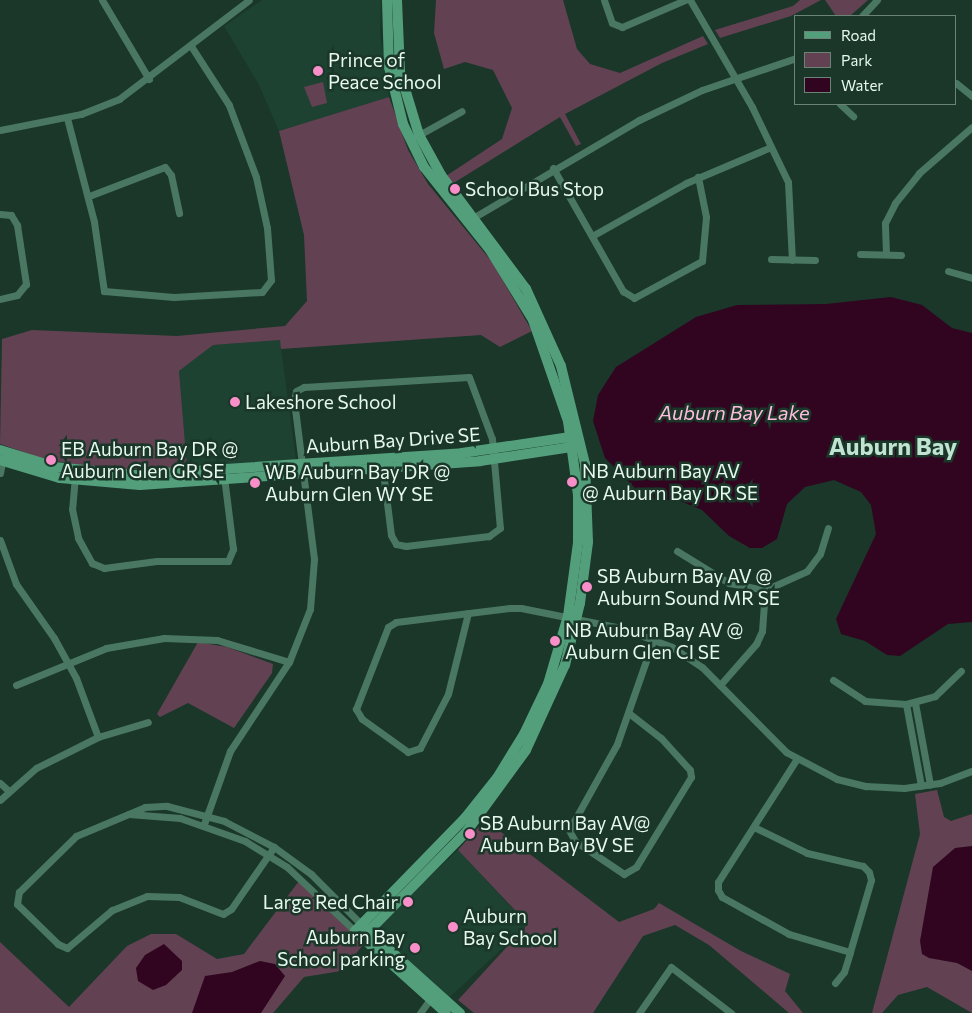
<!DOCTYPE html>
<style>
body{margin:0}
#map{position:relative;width:972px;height:1013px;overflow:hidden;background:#1a3729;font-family:Commissioner,sans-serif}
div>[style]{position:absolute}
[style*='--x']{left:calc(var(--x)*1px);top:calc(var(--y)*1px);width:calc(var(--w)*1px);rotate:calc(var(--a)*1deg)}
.built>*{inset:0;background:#1d4231;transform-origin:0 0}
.green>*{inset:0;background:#624252}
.water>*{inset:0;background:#310520}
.street>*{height:7px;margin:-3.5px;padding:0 3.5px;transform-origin:3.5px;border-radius:3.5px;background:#497761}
.secondary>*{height:10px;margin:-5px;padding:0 5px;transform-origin:5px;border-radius:5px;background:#539f7b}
.dots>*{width:14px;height:14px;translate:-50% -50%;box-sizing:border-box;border:2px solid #1a3729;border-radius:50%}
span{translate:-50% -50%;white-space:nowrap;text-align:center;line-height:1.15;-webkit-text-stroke:5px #1a3729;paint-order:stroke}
.poi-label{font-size:19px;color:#e7f8ef}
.left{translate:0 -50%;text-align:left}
.right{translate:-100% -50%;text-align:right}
.street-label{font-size:19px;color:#e7f8ef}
.water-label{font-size:20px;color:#ffbdde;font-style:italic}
.district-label{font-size:24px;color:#c1e3d1;font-weight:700}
.legend{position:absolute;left:794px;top:15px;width:162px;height:90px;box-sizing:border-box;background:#1a3729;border:1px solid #6c8478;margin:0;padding:6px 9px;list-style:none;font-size:15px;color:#e7f8ef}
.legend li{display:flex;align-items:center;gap:10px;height:25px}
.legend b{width:25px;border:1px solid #6c8478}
</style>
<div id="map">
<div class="built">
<div style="clip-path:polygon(262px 0,381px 0,380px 33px,389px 97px,279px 131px,259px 85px,224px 26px)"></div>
<div style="clip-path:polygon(280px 340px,296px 460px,187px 467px,179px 371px,213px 345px)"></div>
<div style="left:458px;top:850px;width:102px;height:112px;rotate:47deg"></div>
</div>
<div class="green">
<div style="clip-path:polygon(436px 0,563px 0,577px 49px,590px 64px,620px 73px,703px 36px,708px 44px,662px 63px,565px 114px,581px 144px,576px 146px,560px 117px,452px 184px,446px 176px,502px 139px,512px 108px,493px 70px,465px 62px,444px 69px,434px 33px)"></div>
<div style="clip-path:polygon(800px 0,821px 0,791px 16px,720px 38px,715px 30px,793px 6px)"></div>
<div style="clip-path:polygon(825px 0,868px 0,850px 16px,836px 16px)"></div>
<div style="clip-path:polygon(323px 82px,327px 103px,312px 107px,304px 87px)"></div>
<div style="clip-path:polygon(389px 97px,408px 150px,428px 184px,492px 262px,532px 331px,500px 347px,481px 335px,281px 349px,280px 340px,213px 345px,179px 371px,187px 467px,110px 470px,44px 459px,0 444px,2px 339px,32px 330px,177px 336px,285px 326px,307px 301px,304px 235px,279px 131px)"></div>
<div style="clip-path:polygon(198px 642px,227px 647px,273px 664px,272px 673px,234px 728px,188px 703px,160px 717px,157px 714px)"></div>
<div style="clip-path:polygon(937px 790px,944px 817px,951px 821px,972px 814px,972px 1013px,927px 987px,898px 995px,882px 1013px,872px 1013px,920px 834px,915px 794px)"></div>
<div style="clip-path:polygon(485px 820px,619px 922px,654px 909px,659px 903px,741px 951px,790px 974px,785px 991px,803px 1013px,789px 1013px,709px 945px,675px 925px,643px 936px,593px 1013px,474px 1013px,458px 1000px,528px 924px,458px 850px)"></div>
<div style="clip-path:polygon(299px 881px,364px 944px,341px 971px,304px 977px,273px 1013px,0 1013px,0 942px,69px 1007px,127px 946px,151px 934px,176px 934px,217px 959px,244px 954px)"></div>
</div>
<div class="water">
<div style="clip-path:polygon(891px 297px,922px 305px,952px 328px,972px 333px,972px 622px,948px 624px,900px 656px,887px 655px,865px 641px,841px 634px,836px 619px,876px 534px,871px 505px,861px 492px,834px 480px,805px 487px,787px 504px,777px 539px,762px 548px,750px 548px,729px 536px,702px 510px,680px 501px,655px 499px,637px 490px,605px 458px,593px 421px,598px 395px,616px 367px,696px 317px,737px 305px,826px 304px)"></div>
<div style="clip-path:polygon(972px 846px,972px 971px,957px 963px,929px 958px,922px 954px,920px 941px,933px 867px,955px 848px)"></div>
<div style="clip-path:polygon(164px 944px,182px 961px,182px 970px,166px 985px,153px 990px,138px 981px,136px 968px,145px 955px)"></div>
<div style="clip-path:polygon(260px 961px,275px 964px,285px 976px,261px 1013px,192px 1013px,205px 976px,232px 972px)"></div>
</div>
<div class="street">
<div style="--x:102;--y:0;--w:92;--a:59.3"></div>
<div style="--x:604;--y:0;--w:24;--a:71"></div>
<div style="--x:612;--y:23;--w:11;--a:22"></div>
<div style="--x:622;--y:27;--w:69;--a:-23.2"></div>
<div style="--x:690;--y:0;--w:124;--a:59.9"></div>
<div style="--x:752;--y:107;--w:83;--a:64.4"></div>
<div style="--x:788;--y:182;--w:78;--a:87.1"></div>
<div style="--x:862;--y:16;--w:22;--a:-47"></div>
<div style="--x:956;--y:83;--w:21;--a:39"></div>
<div style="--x:840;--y:104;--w:18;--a:43"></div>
<div style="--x:67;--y:118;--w:107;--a:75.4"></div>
<div style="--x:94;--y:222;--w:70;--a:81.8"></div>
<div style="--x:104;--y:291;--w:70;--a:4.9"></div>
<div style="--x:174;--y:297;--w:88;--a:-3.3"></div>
<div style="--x:262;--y:292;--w:15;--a:-53"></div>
<div style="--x:271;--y:280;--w:52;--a:-94.4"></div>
<div style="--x:267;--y:228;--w:52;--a:-102.2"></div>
<div style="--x:256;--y:177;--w:77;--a:-110.6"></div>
<div style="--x:229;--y:105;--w:70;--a:-122.8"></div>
<div style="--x:0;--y:130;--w:83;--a:-11.2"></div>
<div style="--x:81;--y:114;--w:41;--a:-21.5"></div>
<div style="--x:119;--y:99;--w:163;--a:-37.3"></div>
<div style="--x:417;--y:136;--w:51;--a:-29.1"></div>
<div style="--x:553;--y:168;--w:142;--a:60.4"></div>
<div style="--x:623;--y:291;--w:13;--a:32"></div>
<div style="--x:634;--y:298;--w:77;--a:-28.6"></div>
<div style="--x:702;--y:261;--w:44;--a:-84.8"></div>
<div style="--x:706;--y:217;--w:41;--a:-101.3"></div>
<div style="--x:89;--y:196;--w:81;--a:-20.9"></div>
<div style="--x:165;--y:167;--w:10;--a:53"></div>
<div style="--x:171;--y:175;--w:39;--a:78"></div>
<div style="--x:0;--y:214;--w:11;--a:5"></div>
<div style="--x:11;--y:215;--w:12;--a:59"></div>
<div style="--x:17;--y:225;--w:60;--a:81.3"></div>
<div style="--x:26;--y:284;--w:14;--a:129"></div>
<div style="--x:17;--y:295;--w:17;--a:167"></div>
<div style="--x:471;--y:219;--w:195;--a:-30.5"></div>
<div style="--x:639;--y:120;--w:70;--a:-25.5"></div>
<div style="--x:702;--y:90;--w:99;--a:-18.8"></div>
<div style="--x:592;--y:236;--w:108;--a:-29.4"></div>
<div style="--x:686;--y:183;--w:92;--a:-23"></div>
<div style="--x:860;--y:254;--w:41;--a:1.4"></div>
<div style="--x:886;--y:254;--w:31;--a:-92"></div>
<div style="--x:885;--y:223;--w:22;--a:-63"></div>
<div style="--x:895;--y:203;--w:38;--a:-51"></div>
<div style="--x:919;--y:173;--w:70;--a:-41"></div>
<div style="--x:771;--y:259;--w:44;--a:1.3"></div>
<div style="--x:948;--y:271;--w:25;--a:16"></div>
<div style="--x:0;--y:473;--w:15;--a:-79"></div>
<div style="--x:75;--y:476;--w:33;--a:95"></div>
<div style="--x:72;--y:509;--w:30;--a:78"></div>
<div style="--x:78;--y:538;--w:29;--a:61"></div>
<div style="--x:92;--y:563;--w:13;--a:23"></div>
<div style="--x:104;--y:568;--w:53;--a:-7.5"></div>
<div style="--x:157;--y:561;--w:71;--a:0"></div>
<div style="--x:228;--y:561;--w:13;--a:-67"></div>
<div style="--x:233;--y:549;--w:73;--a:-97.1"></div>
<div style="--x:0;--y:540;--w:47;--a:70"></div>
<div style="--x:16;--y:584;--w:66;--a:54.9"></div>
<div style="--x:54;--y:638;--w:46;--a:61.2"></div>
<div style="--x:76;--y:678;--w:63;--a:69.6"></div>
<div style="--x:98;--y:737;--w:69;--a:153.4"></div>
<div style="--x:36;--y:768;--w:48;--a:138.4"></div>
<div style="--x:677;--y:551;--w:61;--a:31.6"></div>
<div style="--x:729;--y:583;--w:37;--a:11"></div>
<div style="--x:765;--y:590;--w:46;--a:-24.3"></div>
<div style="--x:807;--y:571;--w:21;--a:-53"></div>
<div style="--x:820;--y:554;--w:27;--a:-73"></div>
<div style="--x:468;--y:613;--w:83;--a:103.9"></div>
<div style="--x:448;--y:694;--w:61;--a:117.4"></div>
<div style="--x:420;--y:748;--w:13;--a:162"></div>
<div style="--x:408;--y:752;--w:57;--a:-144.3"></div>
<div style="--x:362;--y:719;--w:12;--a:-121"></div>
<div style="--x:356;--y:709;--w:88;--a:-68.7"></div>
<div style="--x:388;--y:627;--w:9;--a:-32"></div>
<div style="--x:396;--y:622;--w:115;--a:-7"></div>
<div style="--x:510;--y:608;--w:11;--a:0"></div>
<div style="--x:521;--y:608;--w:102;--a:11.3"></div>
<div style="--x:621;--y:628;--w:54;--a:20.4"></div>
<div style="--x:672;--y:647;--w:36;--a:34"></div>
<div style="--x:702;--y:667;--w:120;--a:45.3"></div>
<div style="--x:786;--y:752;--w:58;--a:27.9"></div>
<div style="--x:837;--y:779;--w:30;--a:14"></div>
<div style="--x:866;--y:786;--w:38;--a:3"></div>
<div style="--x:904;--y:788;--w:36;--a:-8"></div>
<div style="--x:940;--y:783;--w:34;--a:-21"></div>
<div style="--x:833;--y:680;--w:38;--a:33"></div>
<div style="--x:865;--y:701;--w:41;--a:4.2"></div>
<div style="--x:906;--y:704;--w:30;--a:-15"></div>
<div style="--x:935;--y:696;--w:36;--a:-44"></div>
<div style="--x:16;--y:685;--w:97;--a:-22.3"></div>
<div style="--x:106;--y:648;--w:59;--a:-9.8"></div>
<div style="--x:164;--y:638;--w:53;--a:2.2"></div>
<div style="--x:217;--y:640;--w:75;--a:17"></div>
<div style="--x:720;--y:685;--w:55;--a:-48.7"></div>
<div style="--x:756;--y:644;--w:14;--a:-65"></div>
<div style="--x:762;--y:631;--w:41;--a:-85.8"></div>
<div style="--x:915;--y:703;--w:83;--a:79.6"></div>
<div style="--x:906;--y:704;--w:83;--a:79.6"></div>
<div style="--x:630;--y:714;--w:39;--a:38"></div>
<div style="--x:661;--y:738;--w:43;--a:47.8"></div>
<div style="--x:690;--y:770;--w:7;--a:82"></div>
<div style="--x:691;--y:777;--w:105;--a:121.4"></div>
<div style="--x:636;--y:867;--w:14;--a:150"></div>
<div style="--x:624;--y:874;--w:59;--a:-146"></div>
<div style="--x:575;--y:841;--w:13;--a:-119"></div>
<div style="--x:569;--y:830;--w:98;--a:-60.8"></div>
<div style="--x:617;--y:744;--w:112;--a:-70.8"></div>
<div style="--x:98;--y:737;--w:52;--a:-16.7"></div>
<div style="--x:0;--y:783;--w:12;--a:42"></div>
<div style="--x:129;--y:814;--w:51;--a:4.5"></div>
<div style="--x:180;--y:818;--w:69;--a:19.5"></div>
<div style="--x:245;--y:841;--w:49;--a:31.8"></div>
<div style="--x:287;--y:867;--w:93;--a:43.3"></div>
<div style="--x:204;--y:824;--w:77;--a:-70.4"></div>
<div style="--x:230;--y:751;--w:107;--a:-56.5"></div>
<div style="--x:289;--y:662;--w:57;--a:-68.4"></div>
<div style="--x:310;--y:609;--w:50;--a:-85.4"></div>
<div style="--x:314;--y:559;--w:160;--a:-97.2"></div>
<div style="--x:294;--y:400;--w:9;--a:-77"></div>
<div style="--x:296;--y:391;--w:9;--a:-27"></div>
<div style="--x:304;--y:387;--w:165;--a:-3.5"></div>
<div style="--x:469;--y:377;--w:66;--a:69.6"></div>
<div style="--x:492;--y:439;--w:89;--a:84.9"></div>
<div style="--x:500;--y:528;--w:14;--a:144"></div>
<div style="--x:489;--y:536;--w:84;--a:173.1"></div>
<div style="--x:406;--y:546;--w:10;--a:-169"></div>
<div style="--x:396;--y:544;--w:10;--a:-119"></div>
<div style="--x:391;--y:535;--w:72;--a:-97.2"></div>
<div style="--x:754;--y:827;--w:59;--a:26.1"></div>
<div style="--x:807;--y:853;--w:57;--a:13.1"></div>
<div style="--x:863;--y:866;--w:8;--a:45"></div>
<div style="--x:869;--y:872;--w:8;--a:76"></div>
<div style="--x:871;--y:880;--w:75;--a:106.3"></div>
<div style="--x:850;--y:952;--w:64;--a:-163.6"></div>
<div style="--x:789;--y:934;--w:77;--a:-151.1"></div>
<div style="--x:722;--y:897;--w:8;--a:-120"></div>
<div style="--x:718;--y:890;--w:8;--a:-90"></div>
<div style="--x:718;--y:882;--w:145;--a:-57.4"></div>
<div style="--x:274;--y:847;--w:75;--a:124.7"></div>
<div style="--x:231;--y:909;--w:9;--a:148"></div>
<div style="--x:223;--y:914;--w:47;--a:-158.9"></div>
<div style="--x:179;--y:897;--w:32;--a:-178"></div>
<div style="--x:147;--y:896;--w:38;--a:158"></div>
<div style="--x:112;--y:910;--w:59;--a:139.8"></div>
<div style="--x:67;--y:948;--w:10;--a:-156"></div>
<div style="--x:58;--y:944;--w:57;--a:-135.7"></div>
<div style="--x:17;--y:904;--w:12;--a:-81"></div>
<div style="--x:19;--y:892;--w:80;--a:-44.5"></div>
<div style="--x:76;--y:836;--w:75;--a:-22.8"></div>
<div style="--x:145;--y:807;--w:22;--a:-3"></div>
<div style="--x:167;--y:806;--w:59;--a:14.7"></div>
<div style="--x:224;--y:821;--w:56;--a:27.5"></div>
<div style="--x:274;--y:847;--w:46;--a:36.1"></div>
<div style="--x:311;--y:874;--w:71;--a:45"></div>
<div style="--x:835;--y:983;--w:14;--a:-51"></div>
<div style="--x:844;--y:972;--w:21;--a:-73"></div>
<div style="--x:420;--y:1013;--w:22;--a:-54"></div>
<div style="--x:639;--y:1013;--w:56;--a:-55.2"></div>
<div style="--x:671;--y:967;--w:76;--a:37.5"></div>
</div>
<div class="secondary">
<div style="--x:387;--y:0;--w:67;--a:88.3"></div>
<div style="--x:389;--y:67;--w:59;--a:76.2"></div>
<div style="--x:403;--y:124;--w:48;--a:64"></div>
<div style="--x:424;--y:167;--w:106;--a:51.5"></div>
<div style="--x:490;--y:250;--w:82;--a:58.4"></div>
<div style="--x:533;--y:320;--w:107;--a:70.9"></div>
<div style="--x:568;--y:421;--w:75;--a:82.3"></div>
<div style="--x:578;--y:495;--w:48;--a:90"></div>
<div style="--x:578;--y:543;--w:74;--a:97.8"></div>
<div style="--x:568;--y:616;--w:71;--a:106.4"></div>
<div style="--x:548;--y:684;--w:55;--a:115.6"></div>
<div style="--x:524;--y:734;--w:52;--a:121.5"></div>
<div style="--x:497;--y:778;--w:51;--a:128.7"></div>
<div style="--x:465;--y:818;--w:158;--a:134.2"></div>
<div style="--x:355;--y:931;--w:122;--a:42"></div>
<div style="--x:0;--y:450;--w:58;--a:17.2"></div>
<div style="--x:55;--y:467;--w:80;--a:5.7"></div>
<div style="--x:135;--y:475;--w:328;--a:-3.8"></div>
<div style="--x:462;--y:453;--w:116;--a:-8.4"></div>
<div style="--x:0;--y:460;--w:63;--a:16.7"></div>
<div style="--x:60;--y:478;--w:80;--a:5"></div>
<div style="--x:140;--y:485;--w:341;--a:-4"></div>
<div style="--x:480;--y:461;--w:99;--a:-8.7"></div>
<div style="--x:364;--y:927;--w:129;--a:41.9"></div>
<div style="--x:362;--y:938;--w:150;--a:-45.5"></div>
<div style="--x:467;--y:831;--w:100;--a:-53.9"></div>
<div style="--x:526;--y:750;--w:94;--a:-65.4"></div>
<div style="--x:565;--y:665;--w:64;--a:-76.4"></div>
<div style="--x:580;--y:603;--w:62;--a:-82.5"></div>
<div style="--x:588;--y:542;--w:78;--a:-92.2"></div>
<div style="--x:585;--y:464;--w:101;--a:-103.8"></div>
<div style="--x:561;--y:366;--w:85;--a:-114.4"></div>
<div style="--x:526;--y:289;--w:142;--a:-126.7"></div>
<div style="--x:441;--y:175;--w:46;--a:-118.8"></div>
<div style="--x:419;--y:135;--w:66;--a:-106.8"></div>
<div style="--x:400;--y:72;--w:72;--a:-92.4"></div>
</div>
<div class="dots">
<div style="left:318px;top:71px;background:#f98fc9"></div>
<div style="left:455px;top:189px;background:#f98fc9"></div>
<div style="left:235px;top:402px;background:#f98fc9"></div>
<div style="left:51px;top:460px;background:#f98fc9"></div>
<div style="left:572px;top:482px;background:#f98fc9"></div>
<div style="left:255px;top:483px;background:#f98fc9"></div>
<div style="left:587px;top:587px;background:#f98fc9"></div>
<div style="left:555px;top:641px;background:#f98fc9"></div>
<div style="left:470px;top:834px;background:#f98fc9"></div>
<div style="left:408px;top:902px;background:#f98fc9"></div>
<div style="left:453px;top:927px;background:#f98fc9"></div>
<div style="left:415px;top:948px;background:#f98fc9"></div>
</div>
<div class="poi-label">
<span class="left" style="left:328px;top:71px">Prince of<br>Peace School</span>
<span class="left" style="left:465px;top:189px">School Bus Stop</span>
<span class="left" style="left:245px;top:402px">Lakeshore School</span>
<span class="left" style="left:61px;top:460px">EB Auburn Bay DR @<br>Auburn Glen GR SE</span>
<span class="left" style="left:582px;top:482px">NB Auburn Bay AV<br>@ Auburn Bay DR SE</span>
<span class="left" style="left:265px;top:483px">WB Auburn Bay DR @<br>Auburn Glen WY SE</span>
<span class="left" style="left:597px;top:587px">SB Auburn Bay AV @<br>Auburn Sound MR SE</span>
<span class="left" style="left:565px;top:641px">NB Auburn Bay AV @<br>Auburn Glen CI SE</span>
<span class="left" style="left:480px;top:834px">SB Auburn Bay AV@<br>Auburn Bay BV SE</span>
<span class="right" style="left:398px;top:902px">Large Red Chair</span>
<span class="left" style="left:463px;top:927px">Auburn<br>Bay School</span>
<span class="right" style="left:405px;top:948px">Auburn Bay<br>School parking</span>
</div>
<div class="street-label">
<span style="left:393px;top:440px;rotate:-4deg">Auburn Bay Drive SE</span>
</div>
<div class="water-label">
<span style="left:734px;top:412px">Auburn Bay Lake</span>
</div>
<div class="district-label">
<span style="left:893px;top:446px">Auburn Bay</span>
</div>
<ul class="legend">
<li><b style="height:6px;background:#539f7b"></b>Road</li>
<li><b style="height:14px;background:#624252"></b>Park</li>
<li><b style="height:14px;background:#310520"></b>Water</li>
</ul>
</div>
